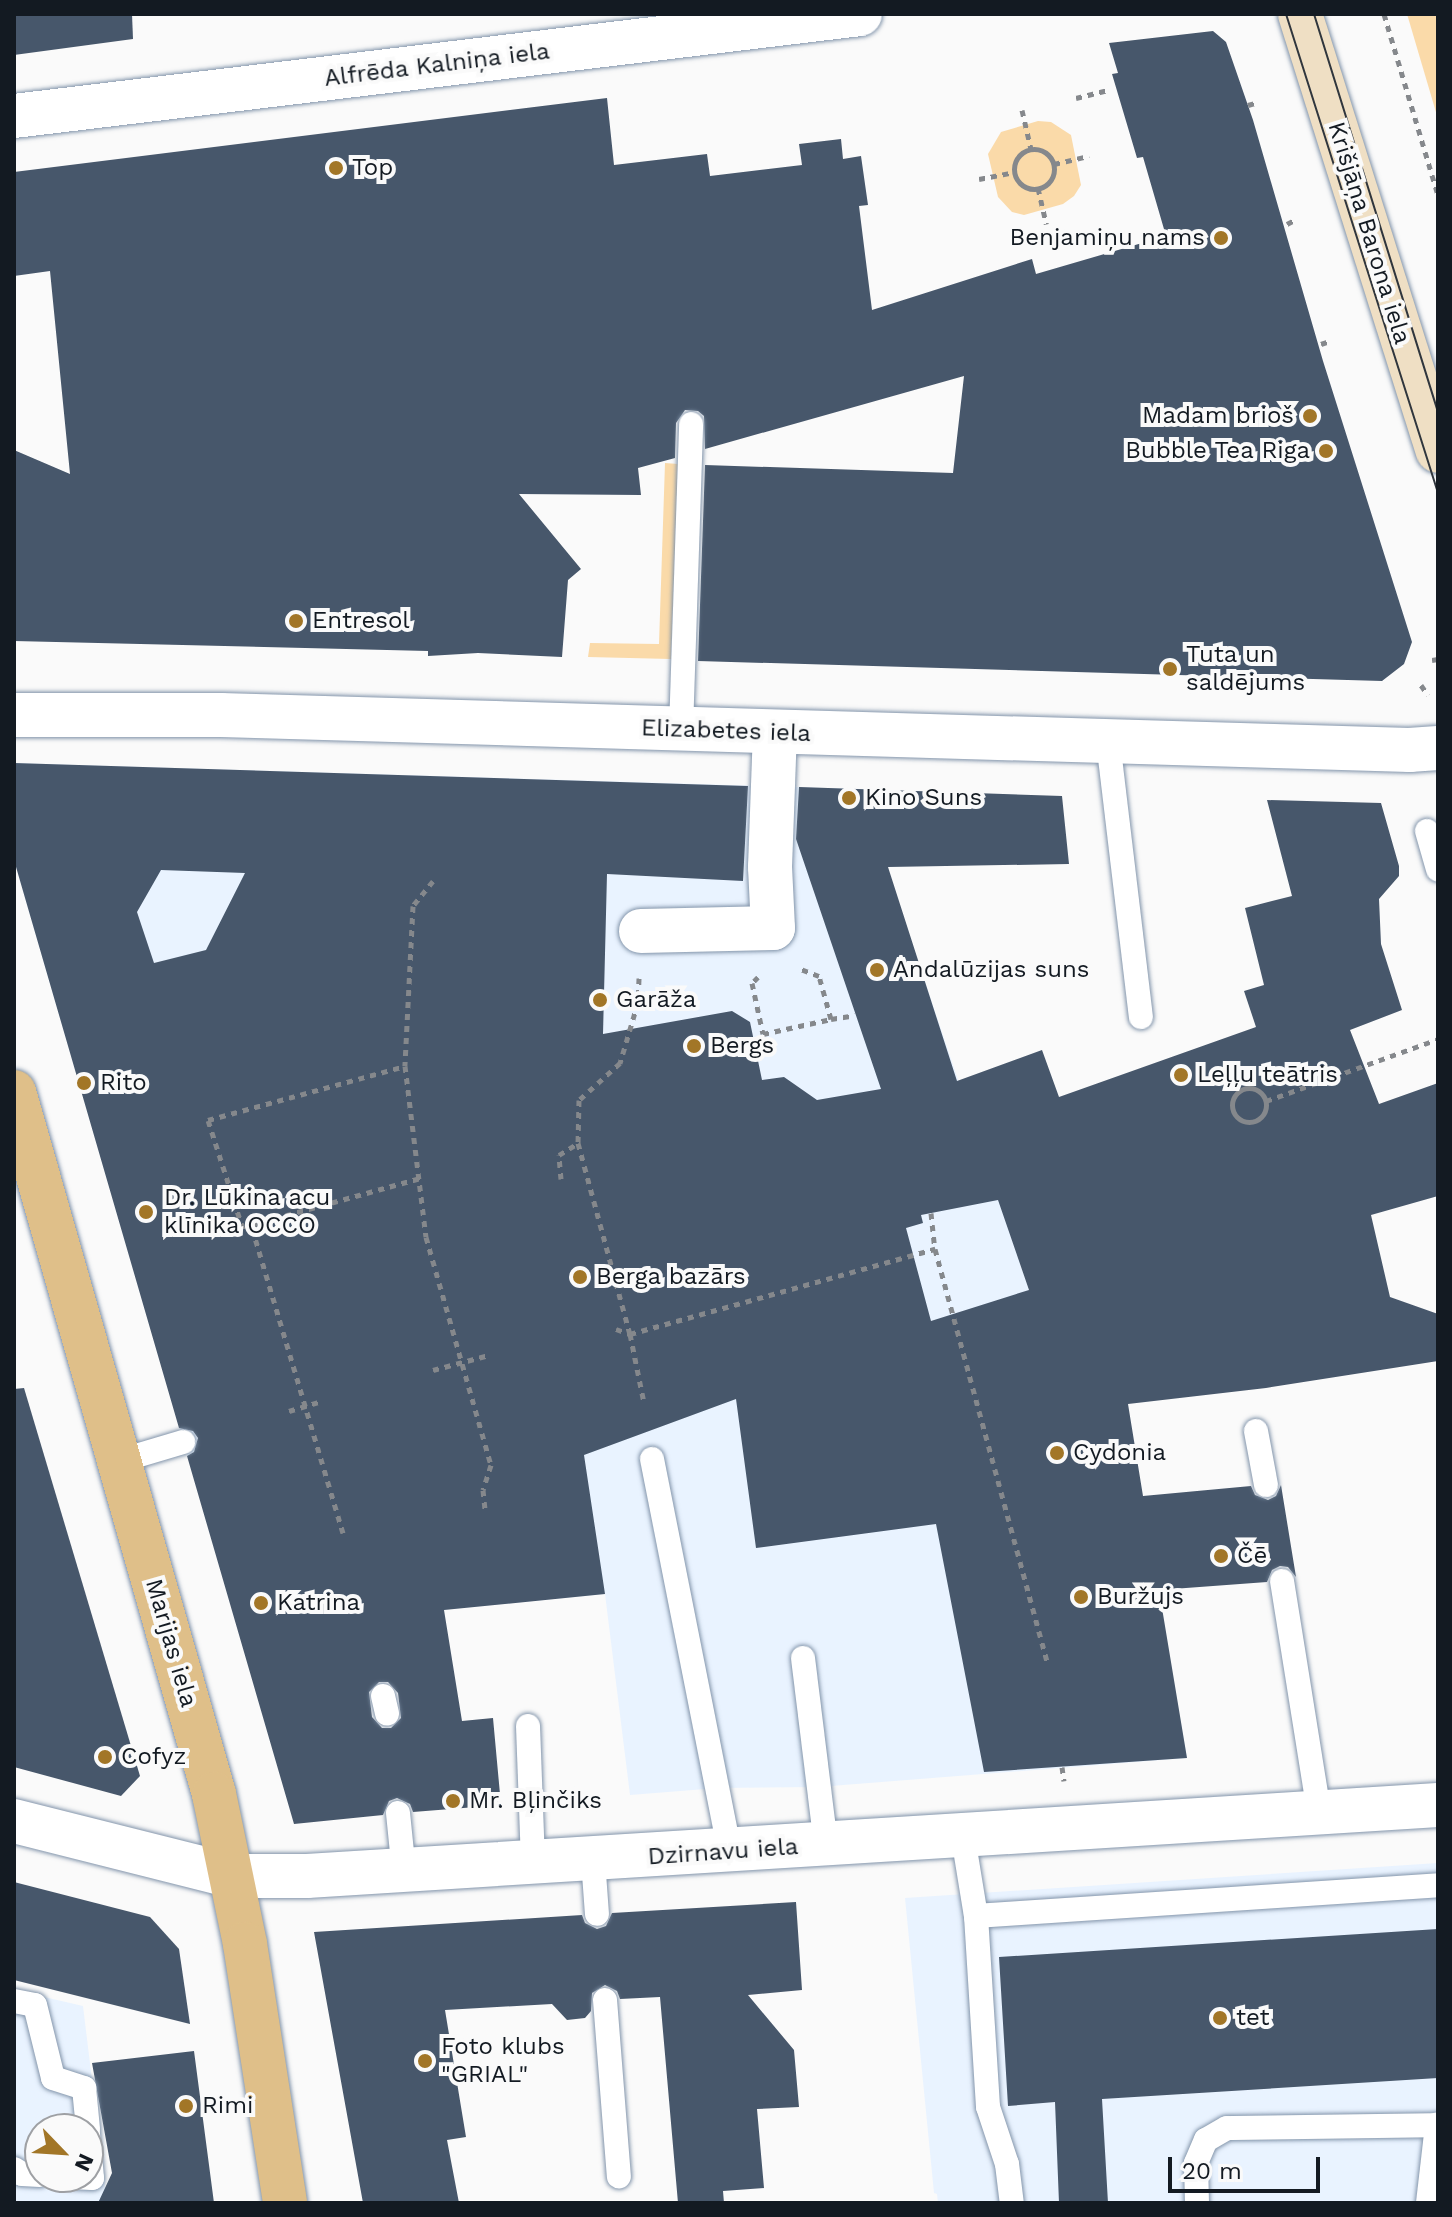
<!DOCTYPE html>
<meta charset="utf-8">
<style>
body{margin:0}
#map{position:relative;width:1452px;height:2217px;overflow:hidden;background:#fafafa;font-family:"Work Sans",sans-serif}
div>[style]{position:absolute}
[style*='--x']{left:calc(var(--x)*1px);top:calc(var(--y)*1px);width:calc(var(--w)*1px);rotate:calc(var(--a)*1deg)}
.built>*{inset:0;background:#e9f3ff}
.green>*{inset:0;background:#fadaa9}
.building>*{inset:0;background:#47576b}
.path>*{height:5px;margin-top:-2.5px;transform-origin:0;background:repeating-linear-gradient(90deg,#85888c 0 6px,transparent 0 12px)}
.path>.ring{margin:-2.5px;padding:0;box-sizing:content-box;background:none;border:5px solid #85888c;border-radius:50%}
.roads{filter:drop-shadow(0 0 2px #8395ab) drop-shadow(0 0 2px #8395ab)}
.lane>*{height:24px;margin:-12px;padding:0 12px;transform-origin:12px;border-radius:12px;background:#fff}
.street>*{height:44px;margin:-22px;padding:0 22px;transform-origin:22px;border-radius:22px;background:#fff}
.secondary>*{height:44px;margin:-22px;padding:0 22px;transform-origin:22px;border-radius:22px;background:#efdfc4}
.primary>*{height:44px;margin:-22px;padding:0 22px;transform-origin:22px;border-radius:22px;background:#dfbf89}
.tram>*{height:2px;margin:-1px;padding:0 1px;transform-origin:1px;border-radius:1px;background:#30363d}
.dots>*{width:22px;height:22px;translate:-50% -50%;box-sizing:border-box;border:4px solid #fafafa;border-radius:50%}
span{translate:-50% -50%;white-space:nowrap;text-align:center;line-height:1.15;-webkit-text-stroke:8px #fafafa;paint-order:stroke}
.street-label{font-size:24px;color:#131a22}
.poi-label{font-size:24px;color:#131a22}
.left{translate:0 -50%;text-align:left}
.right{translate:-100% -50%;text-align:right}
.frame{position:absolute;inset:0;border:16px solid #131a22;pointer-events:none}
.north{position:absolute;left:24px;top:2113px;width:80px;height:80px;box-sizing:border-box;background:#fafafa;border:2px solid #9ea0a4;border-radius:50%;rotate:115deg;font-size:22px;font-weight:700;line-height:32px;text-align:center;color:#131a22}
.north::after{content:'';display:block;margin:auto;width:28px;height:36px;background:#a27627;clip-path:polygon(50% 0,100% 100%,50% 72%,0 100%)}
.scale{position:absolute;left:1168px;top:2157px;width:152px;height:36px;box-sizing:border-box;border:4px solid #131a22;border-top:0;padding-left:10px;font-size:24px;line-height:28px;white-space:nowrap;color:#131a22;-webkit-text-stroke:6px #fafafa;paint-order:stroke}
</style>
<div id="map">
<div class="built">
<div style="clip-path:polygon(14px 763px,860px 789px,1029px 1290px,1141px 1496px,1187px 1758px,818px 1787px,718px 1788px,630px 1795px,605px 1594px,430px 1611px,226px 1587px,14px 860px)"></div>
<div style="clip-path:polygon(1438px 1863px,1438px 2203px,938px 2203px,937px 2194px,934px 2193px,905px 1898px)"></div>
<div style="clip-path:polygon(evenodd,14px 1990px,83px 2006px,107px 2203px,14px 2203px,14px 1990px,40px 2129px,88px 2129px,88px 2177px,40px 2177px,40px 2129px)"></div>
</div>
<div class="green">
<div style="clip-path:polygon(1407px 14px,1438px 14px,1438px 119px)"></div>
<div style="clip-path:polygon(1038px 121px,1051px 122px,1071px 135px,1081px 185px,1074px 196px,1063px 204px,1024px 215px,1012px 212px,998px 197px,988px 154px,1001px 132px)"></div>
<div style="clip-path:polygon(665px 463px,678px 464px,671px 659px,588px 657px,590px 643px,659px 644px)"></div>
</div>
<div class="building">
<div style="clip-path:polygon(14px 14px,132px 14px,133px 39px,14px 55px)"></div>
<div style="clip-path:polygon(1213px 31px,1226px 42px,1253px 120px,1323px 361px,1412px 642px,1404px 664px,1382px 681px,698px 661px,705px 465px,953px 473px,964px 376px,705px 449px,704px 416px,698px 411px,685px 410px,676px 423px,675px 458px,638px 468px,641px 495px,519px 494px,581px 569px,568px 580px,562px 657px,478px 653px,428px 656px,428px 651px,14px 641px,14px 450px,70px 474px,50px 271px,14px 276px,14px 172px,607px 98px,614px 165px,707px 154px,710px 176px,802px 165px,799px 144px,841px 139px,843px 159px,861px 156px,868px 205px,859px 206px,872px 310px,1032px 259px,1036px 274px,1166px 236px,1143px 157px,1137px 158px,1112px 74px,1118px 73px,1109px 43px)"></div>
<div style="clip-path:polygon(evenodd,14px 763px,748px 786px,743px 881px,607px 874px,603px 1034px,732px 1011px,750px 1022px,762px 1080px,784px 1077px,817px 1100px,881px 1089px,796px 839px,799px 787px,1062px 796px,1069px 864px,888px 867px,957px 1081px,1042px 1050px,1059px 1097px,1256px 1027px,1244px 991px,1264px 985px,1245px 908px,1292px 896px,1267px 800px,1381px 803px,1399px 866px,1399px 876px,1379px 899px,1381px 944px,1402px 1010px,1350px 1030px,1379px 1104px,1438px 1083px,1438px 1196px,1371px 1215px,1390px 1297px,1438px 1314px,1438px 1361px,1266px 1388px,1128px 1404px,1143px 1496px,1251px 1486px,1255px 1495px,1268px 1500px,1276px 1496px,1281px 1485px,1296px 1577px,1288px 1567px,1280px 1566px,1272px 1570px,1267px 1582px,1159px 1590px,1187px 1758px,984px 1772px,936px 1524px,756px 1548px,736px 1399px,584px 1455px,605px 1594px,444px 1610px,462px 1721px,493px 1718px,501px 1805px,413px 1812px,410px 1804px,397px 1798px,389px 1801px,383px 1815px,294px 1824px,187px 1456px,194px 1452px,198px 1438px,193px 1431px,179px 1428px,14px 860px,14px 763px,161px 870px,245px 873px,206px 950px,154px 963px,137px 912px,161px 870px,14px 763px,998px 1200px,1029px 1290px,931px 1321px,906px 1228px,923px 1223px,921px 1215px,998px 1200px,14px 763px,379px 1682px,388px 1682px,398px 1693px,401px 1718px,391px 1728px,382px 1728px,372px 1717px,369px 1692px,379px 1682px)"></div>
<div style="clip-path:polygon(24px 1388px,140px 1776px,121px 1796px,14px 1767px,14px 1389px)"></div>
<div style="clip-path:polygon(14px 1882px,150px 1917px,179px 1949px,190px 2024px,14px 1980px)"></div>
<div style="clip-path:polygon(796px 1902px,802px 1990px,748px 1995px,794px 2050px,799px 2107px,757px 2109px,764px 2188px,723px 2191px,724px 2203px,678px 2203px,660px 1997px,620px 1999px,617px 1991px,605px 1985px,592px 1993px,591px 2011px,585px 2018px,567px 2020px,552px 2004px,445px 2010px,466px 2137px,447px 2140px,459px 2203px,363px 2203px,314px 1932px,582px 1915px,585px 1923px,597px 1929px,606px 1926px,612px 1913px)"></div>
<div style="clip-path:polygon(1438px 1929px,1438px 2078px,1102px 2099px,1108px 2203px,1059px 2203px,1055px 2102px,1008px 2106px,999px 1957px)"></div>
<div style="clip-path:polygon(194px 2051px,214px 2203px,98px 2203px,112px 2173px,92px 2063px)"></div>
</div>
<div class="path">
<div style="--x:1384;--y:14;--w:189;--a:73.4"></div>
<div style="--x:1076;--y:98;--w:33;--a:-14"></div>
<div style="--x:1248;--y:105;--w:7;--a:-16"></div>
<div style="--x:1022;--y:110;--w:40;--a:77"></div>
<div class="ring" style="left:1014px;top:149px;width:35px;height:35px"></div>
<div style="--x:1054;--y:164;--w:36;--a:-13"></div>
<div style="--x:979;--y:179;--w:36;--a:-11"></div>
<div style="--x:1038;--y:188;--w:37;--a:77"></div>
<div style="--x:1287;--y:224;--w:7;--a:-27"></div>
<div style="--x:1321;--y:344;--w:9;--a:-18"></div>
<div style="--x:1432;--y:660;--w:6;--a:-9"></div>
<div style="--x:1421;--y:685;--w:12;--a:55"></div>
<div style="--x:433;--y:881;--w:32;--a:129"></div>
<div style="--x:413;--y:906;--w:160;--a:92.9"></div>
<div style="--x:405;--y:1066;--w:172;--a:83"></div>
<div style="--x:426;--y:1237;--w:237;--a:74.1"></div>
<div style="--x:491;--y:1465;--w:26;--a:108"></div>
<div style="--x:483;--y:1490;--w:19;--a:84"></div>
<div style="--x:758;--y:977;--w:8;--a:135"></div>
<div style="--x:752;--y:983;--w:52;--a:77.8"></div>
<div style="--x:763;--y:1034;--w:70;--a:-12.4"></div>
<div style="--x:831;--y:1019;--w:45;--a:-105.6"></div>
<div style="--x:819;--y:976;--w:22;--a:-159"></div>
<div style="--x:639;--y:978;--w:24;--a:92"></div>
<div style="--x:638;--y:1002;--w:64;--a:106.4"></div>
<div style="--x:620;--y:1063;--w:55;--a:137.9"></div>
<div style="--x:579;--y:1100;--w:43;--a:91.3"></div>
<div style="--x:578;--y:1143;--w:198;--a:74.8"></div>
<div style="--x:630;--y:1334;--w:70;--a:78.5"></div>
<div style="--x:831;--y:1019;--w:24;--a:-9"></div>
<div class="ring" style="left:1232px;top:1088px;width:29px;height:29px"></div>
<div style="--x:1266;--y:1101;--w:183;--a:-19.8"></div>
<div style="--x:561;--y:1179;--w:24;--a:-95"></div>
<div style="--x:559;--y:1155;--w:22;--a:-32"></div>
<div style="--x:931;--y:1213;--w:36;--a:84"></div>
<div style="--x:251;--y:1225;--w:9;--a:153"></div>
<div style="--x:243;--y:1229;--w:114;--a:-107.8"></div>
<div style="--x:208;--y:1120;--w:204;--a:-15.3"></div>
<div style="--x:616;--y:1329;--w:15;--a:20"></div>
<div style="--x:630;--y:1334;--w:317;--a:-15.6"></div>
<div style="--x:935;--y:1249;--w:428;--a:74.8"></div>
<div style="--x:433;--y:1370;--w:58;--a:-15"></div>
<div style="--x:289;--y:1411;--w:34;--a:-17"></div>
<div style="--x:343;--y:1533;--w:321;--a:-106.6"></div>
<div style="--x:251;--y:1225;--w:175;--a:-15.5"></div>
<div style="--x:1062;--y:1767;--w:14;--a:82"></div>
</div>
<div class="roads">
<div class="lane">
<div style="--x:681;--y:730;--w:306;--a:-88.1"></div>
<div style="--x:1108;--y:741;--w:278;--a:83.2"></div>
<div style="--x:1427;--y:831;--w:40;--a:74"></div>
<div style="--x:1256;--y:1431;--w:55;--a:79.5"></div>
<div style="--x:652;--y:1459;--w:401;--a:78.8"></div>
<div style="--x:119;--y:1461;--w:67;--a:-16.5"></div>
<div style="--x:1282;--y:1581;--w:235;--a:80.9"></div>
<div style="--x:803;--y:1658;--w:188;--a:83"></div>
<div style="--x:383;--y:1696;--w:18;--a:77"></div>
<div style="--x:528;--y:1726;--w:138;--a:87.9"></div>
<div style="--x:398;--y:1813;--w:59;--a:84.2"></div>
<div style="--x:963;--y:1837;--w:80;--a:80.7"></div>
<div style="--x:976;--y:1916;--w:463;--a:-3.8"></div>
<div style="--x:593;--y:1860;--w:54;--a:85.8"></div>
<div style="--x:976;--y:1916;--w:191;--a:86.4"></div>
<div style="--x:988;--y:2107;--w:60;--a:71.6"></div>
<div style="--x:1007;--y:2164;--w:39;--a:83"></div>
<div style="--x:605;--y:2000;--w:177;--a:85.5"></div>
<div style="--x:14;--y:2001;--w:21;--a:11"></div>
<div style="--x:35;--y:2005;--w:75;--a:76.1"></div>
<div style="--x:53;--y:2078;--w:33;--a:18"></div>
<div style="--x:84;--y:2088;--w:41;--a:84.4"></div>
<div style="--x:14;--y:2169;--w:9;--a:32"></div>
<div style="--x:22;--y:2174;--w:18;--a:3"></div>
<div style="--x:71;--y:2177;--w:21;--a:3"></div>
<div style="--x:92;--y:2178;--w:44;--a:-95.2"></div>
<div style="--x:1197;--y:2203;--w:40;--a:-91.4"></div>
<div style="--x:1196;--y:2163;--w:25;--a:-67"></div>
<div style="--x:1206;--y:2140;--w:24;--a:-30"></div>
<div style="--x:1227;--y:2128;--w:211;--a:-0.8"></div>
<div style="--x:1428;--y:2203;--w:79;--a:-83.4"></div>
</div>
<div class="street">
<div style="--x:14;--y:116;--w:852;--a:-6.87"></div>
<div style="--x:14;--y:715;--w:207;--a:0"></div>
<div style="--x:221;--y:715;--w:1189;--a:1.69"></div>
<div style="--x:1409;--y:750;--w:29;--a:-4"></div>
<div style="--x:641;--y:931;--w:132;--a:-1.3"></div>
<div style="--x:773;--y:928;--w:61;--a:-92.8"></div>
<div style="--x:770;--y:867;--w:135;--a:-87.9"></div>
<div style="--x:14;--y:1821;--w:226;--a:14.1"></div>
<div style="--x:233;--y:1876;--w:74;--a:0"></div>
<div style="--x:307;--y:1876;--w:1133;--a:-3.59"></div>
</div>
<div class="secondary">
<div style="--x:1300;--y:14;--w:458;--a:72.5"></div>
</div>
<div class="primary">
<div style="--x:14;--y:1092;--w:730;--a:74.1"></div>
<div style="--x:214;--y:1794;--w:153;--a:78.3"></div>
<div style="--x:245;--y:1944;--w:262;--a:81.2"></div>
</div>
</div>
<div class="tram">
<div style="--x:1286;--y:14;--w:503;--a:72.39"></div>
<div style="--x:1314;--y:14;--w:417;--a:72.7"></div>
</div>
<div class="dots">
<div style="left:336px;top:168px;background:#a27627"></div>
<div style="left:1221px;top:238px;background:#a27627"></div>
<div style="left:1310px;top:416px;background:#a27627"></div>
<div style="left:1326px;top:451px;background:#a27627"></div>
<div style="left:296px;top:621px;background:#a27627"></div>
<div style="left:1170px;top:669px;background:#a27627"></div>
<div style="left:849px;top:798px;background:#a27627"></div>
<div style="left:877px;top:970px;background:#a27627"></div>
<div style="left:600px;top:1000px;background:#a27627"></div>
<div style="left:694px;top:1046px;background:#a27627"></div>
<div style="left:1181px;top:1075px;background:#a27627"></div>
<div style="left:84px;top:1083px;background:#a27627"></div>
<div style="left:146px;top:1212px;background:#a27627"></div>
<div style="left:580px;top:1277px;background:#a27627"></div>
<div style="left:1057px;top:1453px;background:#a27627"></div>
<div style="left:1221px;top:1556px;background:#a27627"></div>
<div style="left:1081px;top:1597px;background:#a27627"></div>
<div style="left:261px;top:1603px;background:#a27627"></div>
<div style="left:105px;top:1757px;background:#a27627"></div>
<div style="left:453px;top:1801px;background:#a27627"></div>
<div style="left:1220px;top:2018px;background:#a27627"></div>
<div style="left:425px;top:2061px;background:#a27627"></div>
<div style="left:186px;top:2106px;background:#a27627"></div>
</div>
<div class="street-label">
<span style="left:437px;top:65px;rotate:-7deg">Alfrēda Kalniņa iela</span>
<span style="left:1369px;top:233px;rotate:73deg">Krišjāņa Barona iela</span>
<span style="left:726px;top:731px;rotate:2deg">Elizabetes iela</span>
<span style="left:171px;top:1643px;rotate:74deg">Marijas iela</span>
<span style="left:723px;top:1852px;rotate:-4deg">Dzirnavu iela</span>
</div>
<div class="poi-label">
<span class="left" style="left:352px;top:168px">Top</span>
<span class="right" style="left:1205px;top:238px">Benjamiņu nams</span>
<span class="right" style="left:1294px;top:416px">Madam brioš</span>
<span class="right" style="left:1310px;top:451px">Bubble Tea Riga</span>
<span class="left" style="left:312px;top:621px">Entresol</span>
<span class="left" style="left:1186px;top:669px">Tuta un<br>saldējums</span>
<span class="left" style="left:865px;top:798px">Kino Suns</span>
<span class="left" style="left:893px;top:970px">Andalūzijas suns</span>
<span class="left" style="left:616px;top:1000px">Garāža</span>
<span class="left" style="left:710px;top:1046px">Bergs</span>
<span class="left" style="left:1197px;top:1075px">Leļļu teātris</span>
<span class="left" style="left:100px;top:1083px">Rito</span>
<span class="left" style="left:164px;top:1212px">Dr. Lūkina acu<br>klīnika OCCO</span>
<span class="left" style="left:596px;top:1277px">Berga bazārs</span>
<span class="left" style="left:1073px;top:1453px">Cydonia</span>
<span class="left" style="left:1237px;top:1556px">Čē</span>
<span class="left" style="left:1097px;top:1597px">Buržujs</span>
<span class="left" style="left:277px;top:1603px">Katrina</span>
<span class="left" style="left:121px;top:1757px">Cofyz</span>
<span class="left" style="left:469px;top:1801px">Mr. Bļinčiks</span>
<span class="left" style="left:1236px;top:2018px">tet</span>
<span class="left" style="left:441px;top:2061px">Foto klubs<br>"GRIAL"</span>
<span class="left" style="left:202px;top:2106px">Rimi</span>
</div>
<div class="frame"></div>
<div class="north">N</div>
<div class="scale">20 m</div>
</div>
